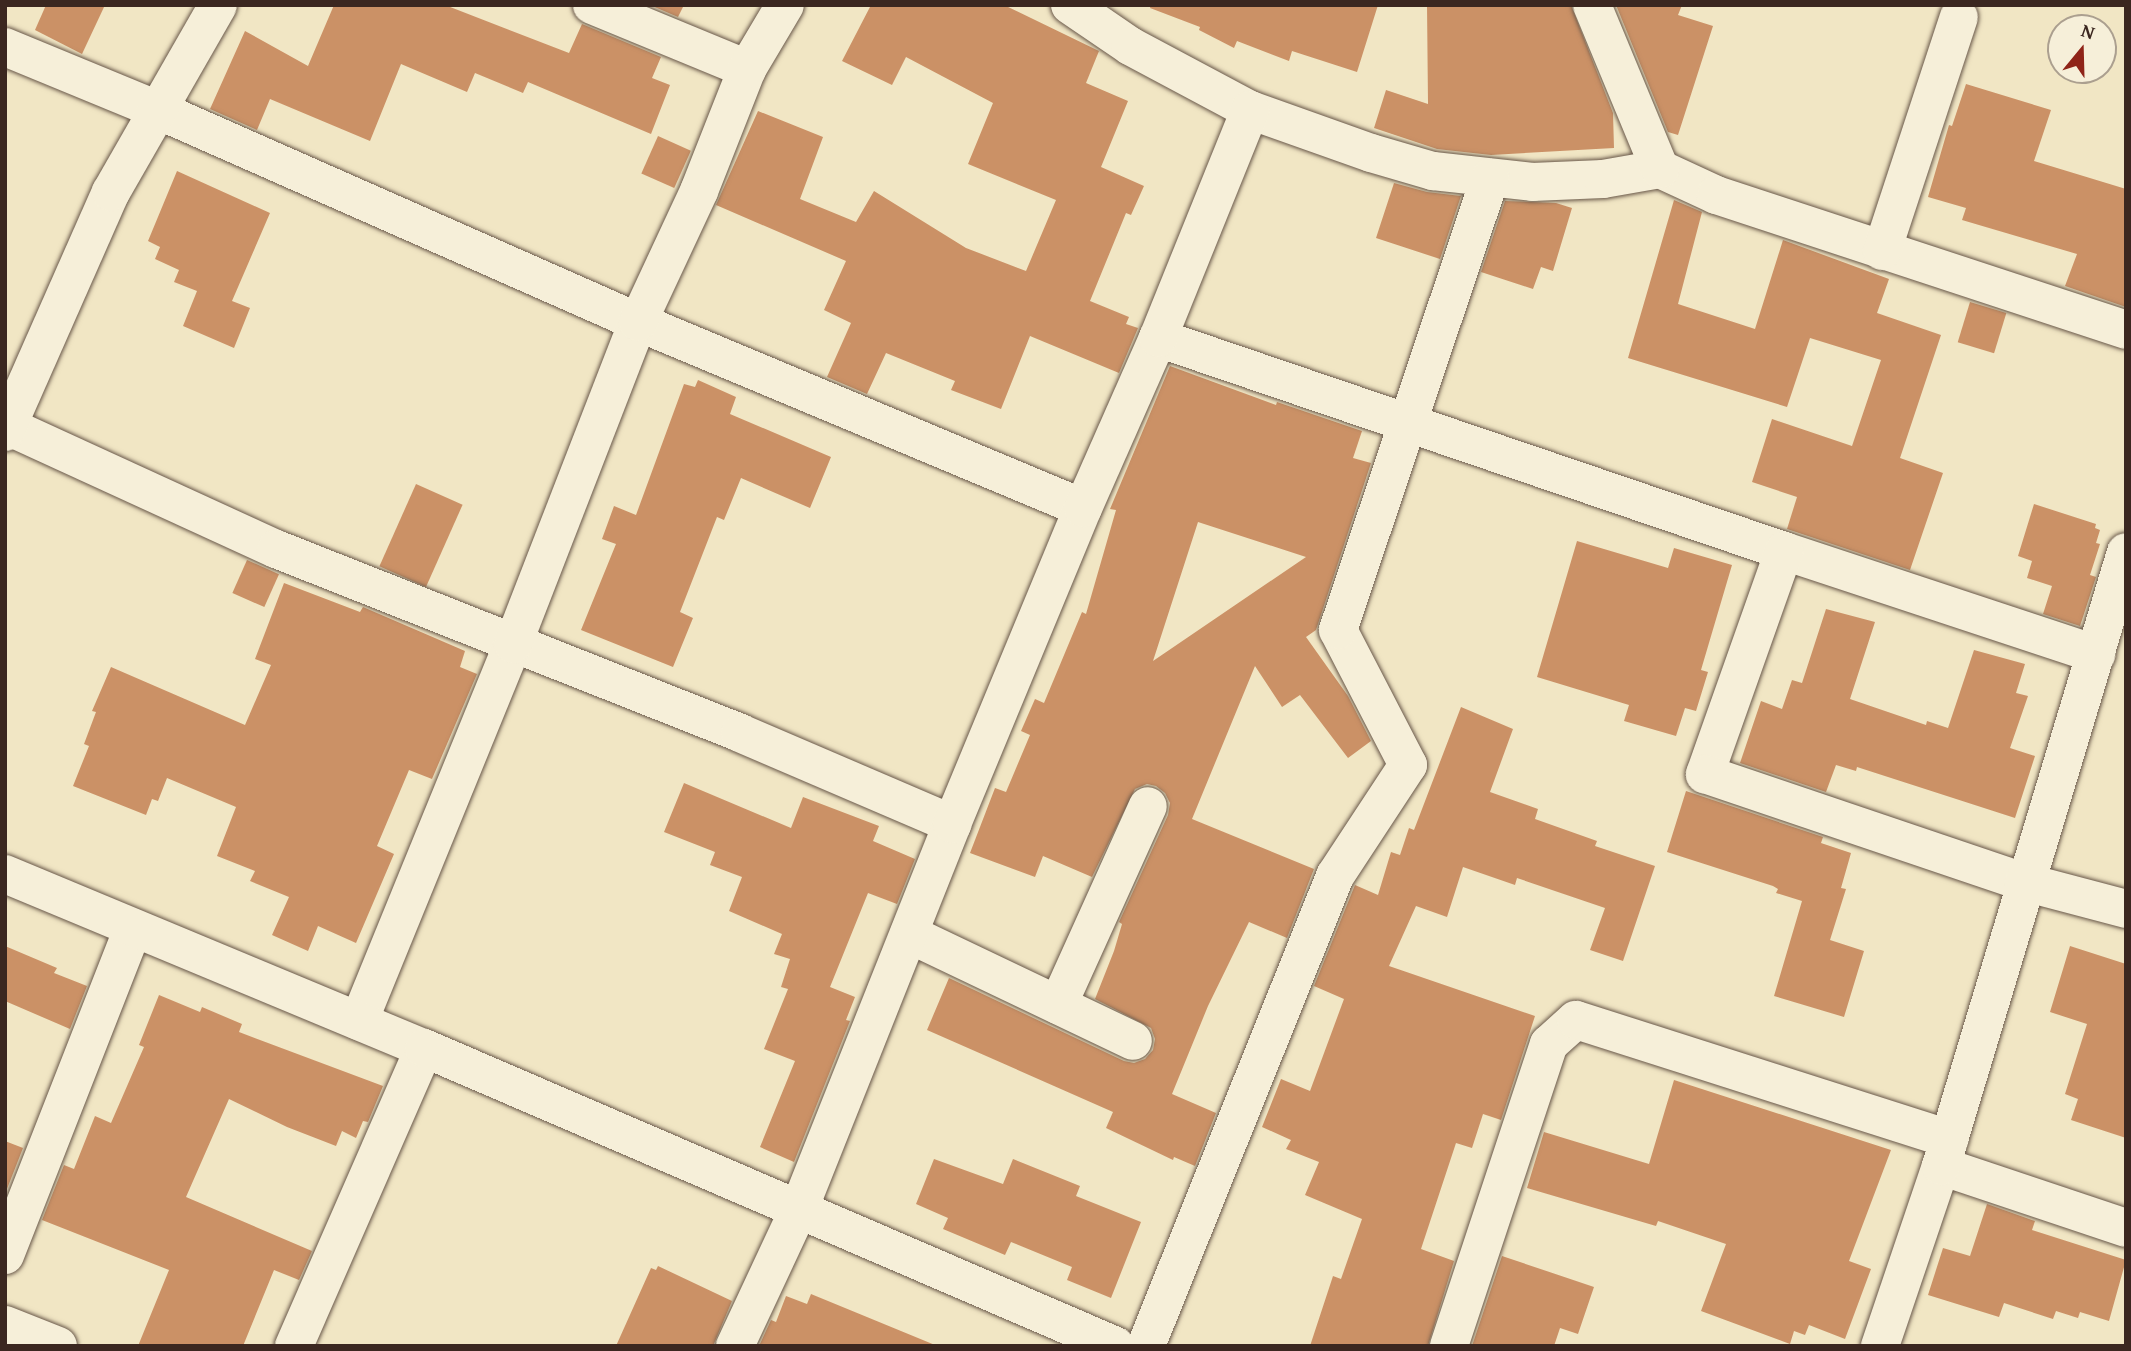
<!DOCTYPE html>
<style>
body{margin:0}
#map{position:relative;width:2131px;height:1351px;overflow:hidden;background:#f1e6c4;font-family:"Gentium Book Plus",serif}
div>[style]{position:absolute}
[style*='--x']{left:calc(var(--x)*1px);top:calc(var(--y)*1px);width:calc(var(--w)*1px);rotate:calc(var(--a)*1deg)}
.building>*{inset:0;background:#cb9166;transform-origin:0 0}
.roads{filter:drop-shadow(0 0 2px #685749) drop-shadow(0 0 2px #685749)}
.street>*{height:38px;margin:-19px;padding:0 19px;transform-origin:19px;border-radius:19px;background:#f6efd9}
.secondary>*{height:38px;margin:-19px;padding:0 19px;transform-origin:19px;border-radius:19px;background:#f6efd9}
span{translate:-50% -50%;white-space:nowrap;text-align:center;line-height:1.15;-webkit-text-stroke:5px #f6efd9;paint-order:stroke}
.frame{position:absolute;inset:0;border:7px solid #3b2720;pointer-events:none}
.north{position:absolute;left:2047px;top:14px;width:70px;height:70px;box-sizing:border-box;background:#f6efd9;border:2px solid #ab9f8f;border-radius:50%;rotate:19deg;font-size:19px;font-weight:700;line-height:28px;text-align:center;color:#3b2720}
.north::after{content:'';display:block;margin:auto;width:24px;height:32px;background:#8f2418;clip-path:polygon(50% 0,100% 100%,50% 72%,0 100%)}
</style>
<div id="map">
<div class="building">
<div style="clip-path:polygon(46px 5px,105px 5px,82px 54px,35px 30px)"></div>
<div style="clip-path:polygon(334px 5px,445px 5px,569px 53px,582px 24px,661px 57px,652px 78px,670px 85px,651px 134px,528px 82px,523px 93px,475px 73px,467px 92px,401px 64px,370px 141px,270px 99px,257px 130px,210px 109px,245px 31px,308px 66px)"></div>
<div style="clip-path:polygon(650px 5px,684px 5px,678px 17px)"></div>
<div style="clip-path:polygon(871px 5px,1004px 5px,1099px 51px,1086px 83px,1128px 101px,1101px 167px,1144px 186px,1131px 215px,1126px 213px,1090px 301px,1129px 317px,1126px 324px,1138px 328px,1119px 373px,1030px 336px,1001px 409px,951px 390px,955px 381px,886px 353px,867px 394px,827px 377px,851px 323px,824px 310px,846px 261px,716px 205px,758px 111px,823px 137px,800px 199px,856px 222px,874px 191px,966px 248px,1026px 271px,1056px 200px,968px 164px,993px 103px,906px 57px,892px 85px,842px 61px)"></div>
<div style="clip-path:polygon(1151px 5px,1378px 5px,1357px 72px,1292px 51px,1289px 61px,1237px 41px,1234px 48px,1199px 30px,1200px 27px,1150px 8px)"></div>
<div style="clip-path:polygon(1427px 5px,1571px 5px,1613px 113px,1614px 148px,1491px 155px,1437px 149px,1374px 128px,1386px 90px,1428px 104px)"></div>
<div style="clip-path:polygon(1616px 5px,1682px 5px,1678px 15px,1713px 26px,1678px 135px,1668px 132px)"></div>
<div style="clip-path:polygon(1966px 84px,2051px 110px,2034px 161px,2126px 189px,2126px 307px,2065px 286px,2077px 254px,1962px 220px,1966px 208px,1928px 197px,1949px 125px,1952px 126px)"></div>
<div style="left:658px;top:136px;width:36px;height:41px;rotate:24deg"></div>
<div style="clip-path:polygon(177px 171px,270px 213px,232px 301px,250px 308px,234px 348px,183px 326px,197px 291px,174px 282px,179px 270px,155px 259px,160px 247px,148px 241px)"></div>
<div style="clip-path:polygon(1394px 183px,1427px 192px,1461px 196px,1440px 259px,1376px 238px)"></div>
<div style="clip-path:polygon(1674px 200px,1702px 212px,1678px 304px,1755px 329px,1783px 240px,1889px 279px,1877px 313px,1941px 335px,1900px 458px,1943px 473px,1910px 570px,1787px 529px,1797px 497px,1752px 482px,1772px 419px,1852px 446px,1881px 360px,1810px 338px,1787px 407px,1628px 358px)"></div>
<div style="clip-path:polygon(1505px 201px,1556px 203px,1572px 208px,1553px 271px,1541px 267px,1533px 289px,1481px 272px)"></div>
<div style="left:1970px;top:302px;width:38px;height:42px;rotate:17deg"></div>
<div style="clip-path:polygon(evenodd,1170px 366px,1276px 405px,1277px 402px,1362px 431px,1353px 458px,1371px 463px,1316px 630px,1306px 637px,1348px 696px,1371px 741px,1348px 758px,1300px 695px,1282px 707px,1255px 666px,1192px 819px,1314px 869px,1287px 938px,1249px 922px,1208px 1006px,1172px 1094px,1216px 1113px,1195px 1166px,1174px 1157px,1173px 1160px,1106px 1128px,1113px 1112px,927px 1030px,949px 978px,1124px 1061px,1134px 1063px,1145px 1059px,1153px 1050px,1155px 1039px,1151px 1028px,1095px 999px,1114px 951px,1122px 924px,1119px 922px,1168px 815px,1170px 803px,1165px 793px,1156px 786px,1147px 784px,1135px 789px,1092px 877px,1043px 856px,1035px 877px,970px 853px,995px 788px,1006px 792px,1030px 735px,1021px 731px,1035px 699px,1044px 703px,1082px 612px,1086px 614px,1116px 510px,1110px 509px,1170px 366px,1198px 522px,1306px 557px,1153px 661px,1198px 522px)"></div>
<div style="clip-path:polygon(698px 380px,736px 397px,730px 414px,831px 457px,810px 508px,741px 478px,724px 520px,717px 517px,680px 612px,693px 618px,673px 667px,581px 630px,616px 544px,602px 539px,614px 506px,636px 515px,684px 384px,695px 387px)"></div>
<div style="left:416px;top:484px;width:51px;height:90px;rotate:24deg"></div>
<div style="clip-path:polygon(2034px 504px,2096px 524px,2095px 528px,2100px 530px,2096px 543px,2100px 544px,2090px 575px,2096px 577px,2080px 626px,2043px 614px,2052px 586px,2027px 578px,2032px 561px,2018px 556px)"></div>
<div style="clip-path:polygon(1577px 541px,1668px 568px,1674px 548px,1732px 565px,1701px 670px,1708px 672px,1696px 711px,1685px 708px,1676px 736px,1624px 721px,1629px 705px,1537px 677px)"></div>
<div style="left:247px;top:560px;width:35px;height:36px;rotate:24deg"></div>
<div style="clip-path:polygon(284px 583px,360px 612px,363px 607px,465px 651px,460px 667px,477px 674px,432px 779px,409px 770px,377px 846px,394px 854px,356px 943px,318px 926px,308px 951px,272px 935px,289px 897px,250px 881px,255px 871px,217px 856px,236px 807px,167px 778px,158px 801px,152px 799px,146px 815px,73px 786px,89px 746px,84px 744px,96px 712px,92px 711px,111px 667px,245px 725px,271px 665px,255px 659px)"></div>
<div style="clip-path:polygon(1826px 609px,1875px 622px,1850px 699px,1926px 725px,1927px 721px,1948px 728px,1974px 650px,2025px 664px,2016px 693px,2028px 696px,2010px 748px,2035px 756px,2015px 818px,1857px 767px,1856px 771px,1836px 765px,1826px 792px,1740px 763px,1761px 701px,1782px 709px,1792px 680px,1802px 683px)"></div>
<div style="clip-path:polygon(1461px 707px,1513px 729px,1490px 792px,1538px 809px,1535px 819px,1597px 841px,1595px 846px,1655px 866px,1623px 961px,1590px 950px,1605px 908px,1517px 878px,1515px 885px,1463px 867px,1447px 917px,1416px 906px,1389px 966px,1535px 1016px,1501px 1120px,1483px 1114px,1472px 1148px,1456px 1143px,1421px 1249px,1454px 1261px,1428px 1346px,1310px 1346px,1333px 1276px,1341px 1279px,1362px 1219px,1305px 1195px,1319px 1162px,1286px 1149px,1291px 1140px,1262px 1127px,1281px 1079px,1310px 1091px,1344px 999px,1314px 986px,1355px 885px,1378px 895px,1391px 852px,1400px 855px,1409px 828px,1414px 830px)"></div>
<div style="clip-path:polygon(684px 783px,791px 828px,803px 797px,879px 826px,873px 841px,915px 859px,897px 904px,868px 893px,830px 987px,855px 997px,846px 1020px,850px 1021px,794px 1162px,760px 1147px,795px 1061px,764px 1049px,788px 989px,781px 987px,790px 959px,774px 954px,782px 934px,729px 911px,742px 877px,710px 865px,715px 852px,664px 832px)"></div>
<div style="clip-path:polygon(1686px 791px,1823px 837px,1821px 843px,1851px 853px,1841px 888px,1846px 889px,1830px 940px,1864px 951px,1844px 1017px,1774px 996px,1802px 901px,1776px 893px,1778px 889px,1773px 886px,1667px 852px)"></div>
<div style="clip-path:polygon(5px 946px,57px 968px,54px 973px,87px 986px,70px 1029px,5px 1001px)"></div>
<div style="clip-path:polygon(2070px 946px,2126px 964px,2126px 1138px,2071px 1120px,2078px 1099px,2065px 1094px,2087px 1024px,2050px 1012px)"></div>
<div style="clip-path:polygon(159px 995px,200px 1012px,202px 1007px,242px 1024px,239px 1032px,383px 1086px,368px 1122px,363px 1121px,356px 1138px,342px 1131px,336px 1146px,287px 1127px,229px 1099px,186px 1197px,312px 1251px,299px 1280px,274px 1270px,243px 1346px,138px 1346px,169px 1270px,42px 1220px,64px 1165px,74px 1169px,95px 1116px,111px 1123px,144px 1047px,139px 1045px)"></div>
<div style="clip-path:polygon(1674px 1080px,1891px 1150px,1849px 1261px,1871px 1269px,1845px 1339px,1809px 1325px,1805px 1335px,1794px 1331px,1790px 1344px,1701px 1311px,1726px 1244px,1658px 1221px,1656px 1226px,1527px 1188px,1544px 1132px,1649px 1164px)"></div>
<div style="clip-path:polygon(5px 1141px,23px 1148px,5px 1194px)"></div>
<div style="clip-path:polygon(934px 1159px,1003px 1184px,1013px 1159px,1080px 1186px,1076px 1196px,1141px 1222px,1111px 1298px,1067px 1280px,1072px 1267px,1011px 1242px,1005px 1255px,943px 1229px,948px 1218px,916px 1204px)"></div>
<div style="clip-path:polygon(1987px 1204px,2035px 1221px,2032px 1230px,2126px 1260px,2109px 1321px,2080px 1312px,2078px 1318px,2056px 1311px,2053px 1319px,2004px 1303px,1999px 1317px,1928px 1295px,1943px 1248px,1970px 1256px)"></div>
<div style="clip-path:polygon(1502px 1256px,1594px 1287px,1578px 1334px,1560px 1328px,1554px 1346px,1472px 1346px)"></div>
<div style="clip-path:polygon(658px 1266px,732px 1301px,713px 1346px,616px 1346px,651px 1268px,656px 1270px)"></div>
<div style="clip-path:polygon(811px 1294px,935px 1345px,935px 1346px,759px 1346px,771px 1320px,776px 1322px,786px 1296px,807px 1304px)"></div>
</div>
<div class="roads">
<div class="street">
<div style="--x:592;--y:5;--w:168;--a:22.4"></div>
<div style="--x:1070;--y:5;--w:73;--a:34.3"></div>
<div style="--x:1130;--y:46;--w:136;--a:28.1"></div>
<div style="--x:1250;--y:110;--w:128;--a:19.6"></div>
<div style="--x:1371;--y:153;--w:65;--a:16.2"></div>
<div style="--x:1433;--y:171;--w:100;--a:6.3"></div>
<div style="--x:1532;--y:182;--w:71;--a:-2.4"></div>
<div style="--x:1603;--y:179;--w:58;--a:-10"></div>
<div style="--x:1660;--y:169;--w:62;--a:24.9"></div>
<div style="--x:1716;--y:195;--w:432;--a:18.2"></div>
<div style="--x:1592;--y:5;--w:178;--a:67.5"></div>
<div style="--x:5;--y:47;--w:168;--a:22.4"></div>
<div style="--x:160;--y:111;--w:522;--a:23.82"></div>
<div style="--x:638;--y:322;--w:482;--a:22.7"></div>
<div style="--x:1882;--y:251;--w:246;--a:-71.8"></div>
<div style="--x:1158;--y:338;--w:661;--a:18.79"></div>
<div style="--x:1784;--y:551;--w:329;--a:18.3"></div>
<div style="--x:5;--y:425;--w:298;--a:24.6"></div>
<div style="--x:276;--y:549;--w:499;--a:21.6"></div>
<div style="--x:740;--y:733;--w:231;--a:23.2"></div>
<div style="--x:5;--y:432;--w:262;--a:-66.2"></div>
<div style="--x:111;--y:192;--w:215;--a:-60.2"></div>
<div style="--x:1784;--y:551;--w:237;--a:109.5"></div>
<div style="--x:1705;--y:774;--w:337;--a:18.7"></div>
<div style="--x:2024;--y:882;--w:106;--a:14.8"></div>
<div style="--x:909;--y:934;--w:248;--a:25.5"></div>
<div style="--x:1058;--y:1005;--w:218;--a:-65.7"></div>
<div style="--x:359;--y:1021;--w:407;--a:-67.8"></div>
<div style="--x:513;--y:644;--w:345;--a:-68.8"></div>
<div style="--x:638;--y:322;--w:145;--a:-65"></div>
<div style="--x:699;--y:191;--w:131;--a:-68.5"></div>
<div style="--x:747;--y:69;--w:74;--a:-59.3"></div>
<div style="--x:1941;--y:1166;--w:195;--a:18.5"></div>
<div style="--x:5;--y:1255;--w:351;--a:-68.6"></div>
<div style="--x:5;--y:1325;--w:57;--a:21.6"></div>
<div style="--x:294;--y:1346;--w:325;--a:-66.4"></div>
<div style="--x:735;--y:1346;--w:151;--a:-65"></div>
<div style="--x:799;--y:1209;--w:414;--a:-68.3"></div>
<div style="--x:952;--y:824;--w:342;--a:-67.5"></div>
<div style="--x:1083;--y:508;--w:186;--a:-66.2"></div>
<div style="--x:1158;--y:338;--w:246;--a:-68"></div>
<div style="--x:1146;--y:1346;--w:507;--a:-68.09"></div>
<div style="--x:1335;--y:876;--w:133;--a:-56.7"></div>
<div style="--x:1408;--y:765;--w:152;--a:-117.4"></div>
<div style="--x:1338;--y:630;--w:477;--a:-71.4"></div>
<div style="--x:1449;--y:1346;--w:318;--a:-71.7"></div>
<div style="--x:1549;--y:1044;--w:36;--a:-42"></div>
<div style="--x:1576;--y:1020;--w:392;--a:17.7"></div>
<div style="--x:1880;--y:1346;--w:190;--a:-71.3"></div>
<div style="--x:1941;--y:1166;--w:641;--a:-73.23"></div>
</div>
<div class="secondary">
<div style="--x:5;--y:874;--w:454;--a:22.6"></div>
<div style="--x:424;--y:1048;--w:753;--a:23.3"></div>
</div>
</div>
<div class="frame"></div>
<div class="north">N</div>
</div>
